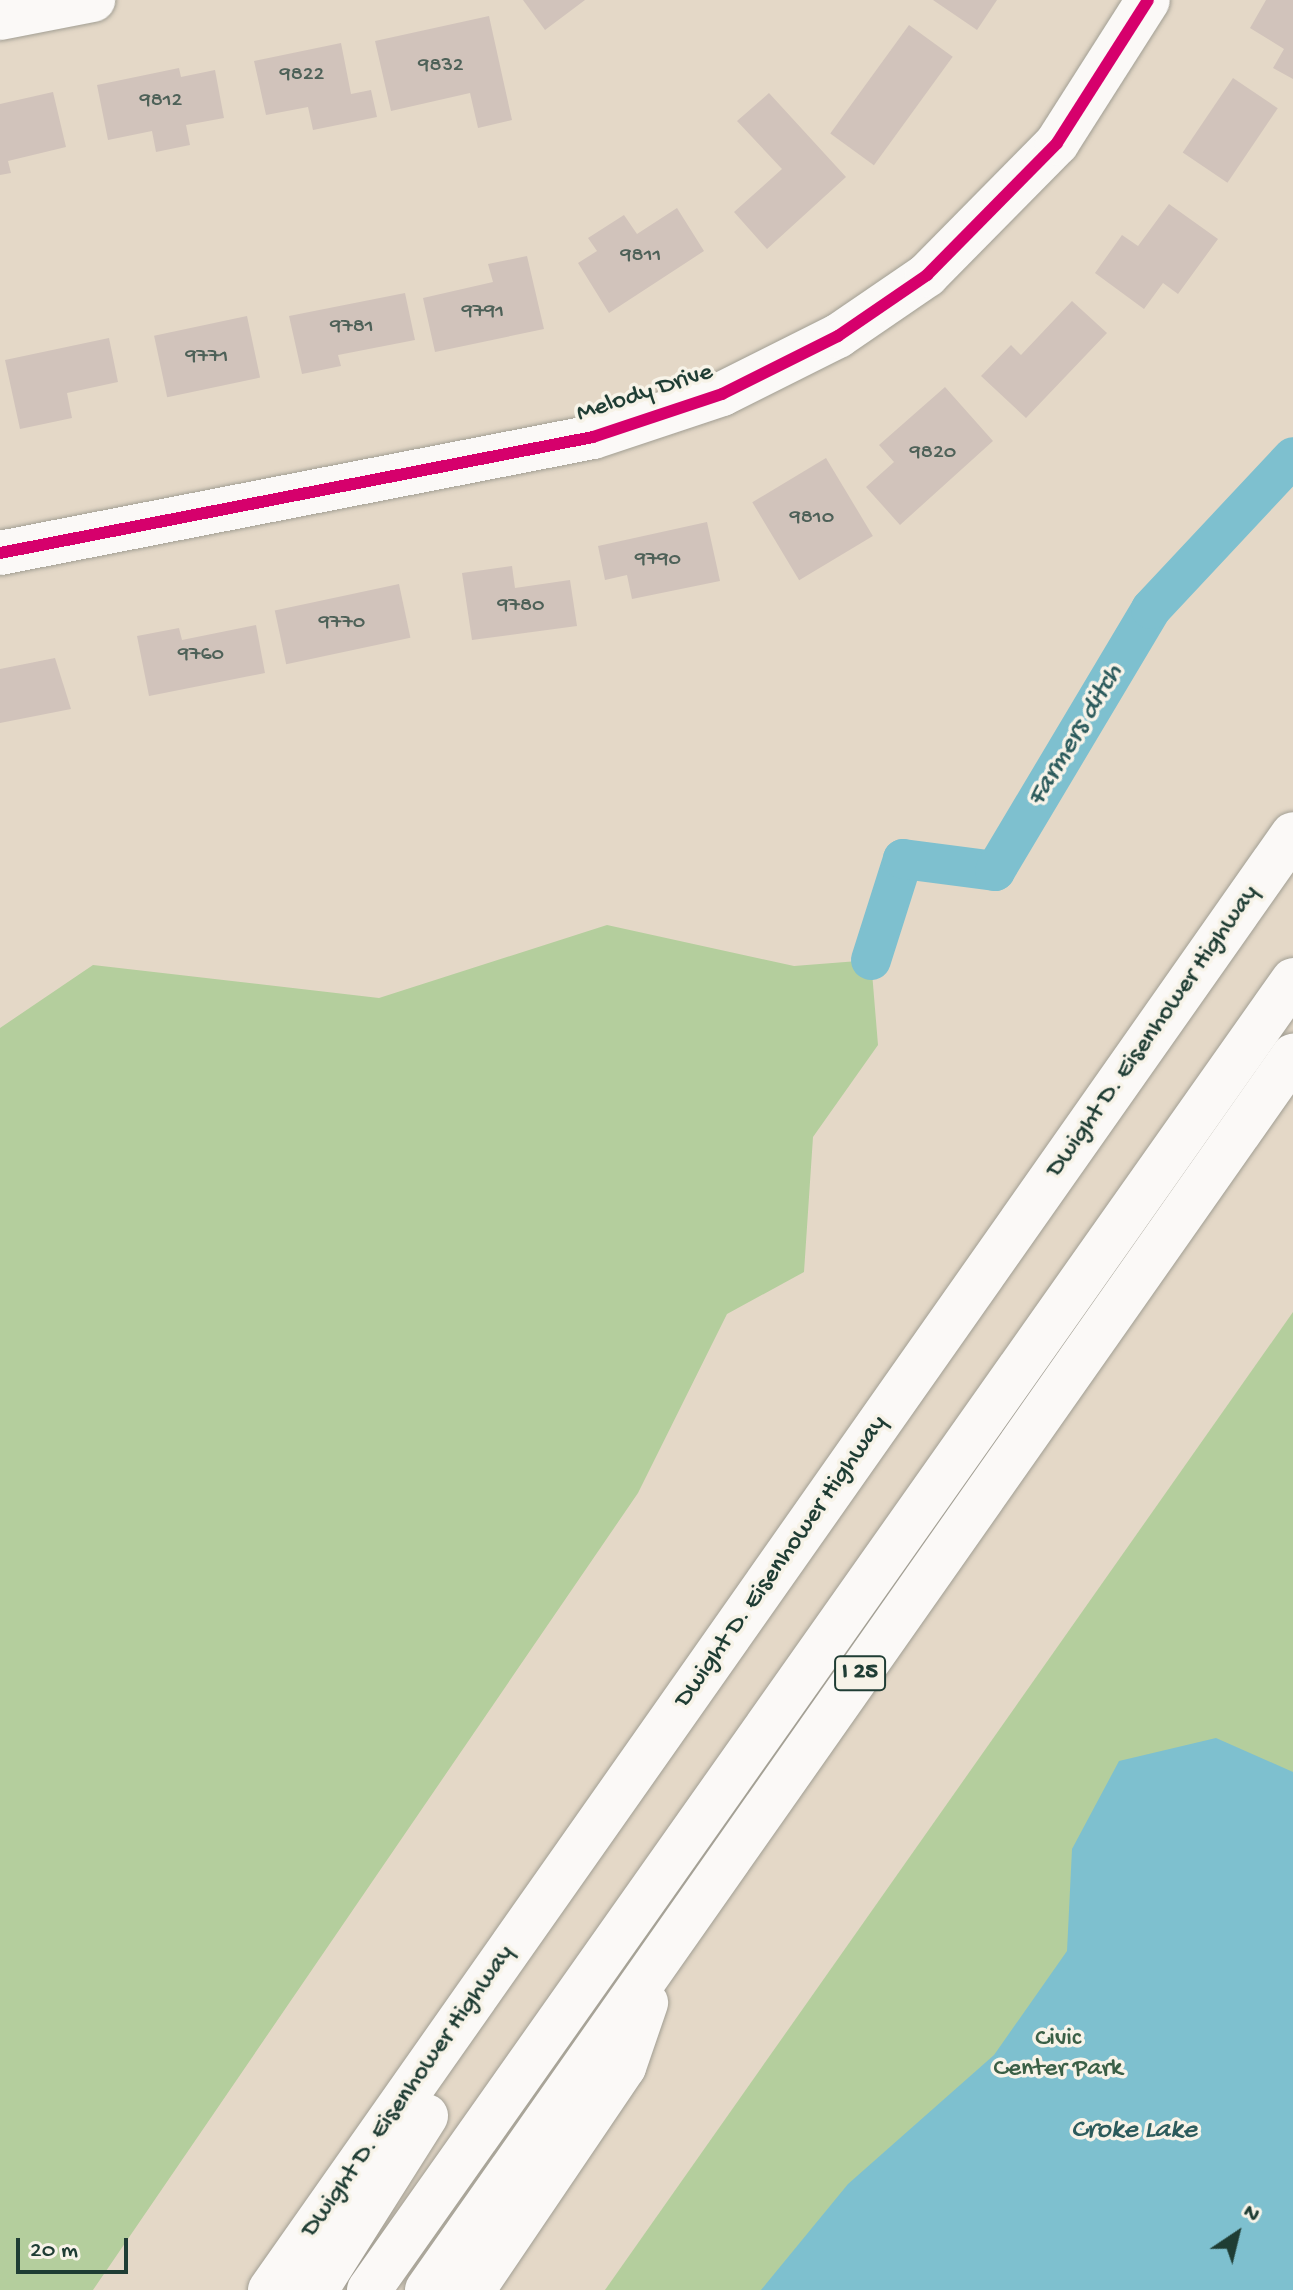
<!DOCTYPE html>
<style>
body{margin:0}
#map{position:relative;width:1293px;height:2290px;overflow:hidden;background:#e4d8c7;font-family:"Gochi Hand",sans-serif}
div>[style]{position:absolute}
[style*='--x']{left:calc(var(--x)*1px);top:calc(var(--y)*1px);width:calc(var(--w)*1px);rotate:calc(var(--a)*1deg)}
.green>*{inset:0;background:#b4ce9d}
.water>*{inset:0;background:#7ec0cf}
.canal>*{height:40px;margin:-20px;padding:0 20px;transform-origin:20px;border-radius:20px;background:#7ec0cf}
.building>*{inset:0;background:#d1c3bb;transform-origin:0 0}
.roads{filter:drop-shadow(0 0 2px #a19e93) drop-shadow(0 0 2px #a19e93)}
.minor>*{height:44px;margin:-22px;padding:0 22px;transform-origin:22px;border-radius:22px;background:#fbf9f7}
.highway>*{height:44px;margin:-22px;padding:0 22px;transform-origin:22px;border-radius:22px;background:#fbf9f7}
.cycleway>*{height:12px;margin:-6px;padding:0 6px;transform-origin:6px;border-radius:6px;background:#d6006c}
span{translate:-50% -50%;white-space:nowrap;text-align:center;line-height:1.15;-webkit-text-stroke:7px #f7f3e8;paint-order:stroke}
.number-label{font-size:22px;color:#4e6158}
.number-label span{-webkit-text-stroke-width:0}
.shield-label span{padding:2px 6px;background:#f7f3e8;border:2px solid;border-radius:6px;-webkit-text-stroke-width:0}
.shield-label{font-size:24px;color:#1f3d34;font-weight:700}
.street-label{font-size:26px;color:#1f3d34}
.park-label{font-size:26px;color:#3a5f46}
.water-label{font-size:28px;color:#2c5b5c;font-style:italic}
.north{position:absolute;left:1197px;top:2194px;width:80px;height:80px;-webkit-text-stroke:6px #f7f3e8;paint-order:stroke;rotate:35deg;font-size:22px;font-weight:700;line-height:32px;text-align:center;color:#1f3d34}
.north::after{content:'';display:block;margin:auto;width:28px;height:36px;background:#1f3d34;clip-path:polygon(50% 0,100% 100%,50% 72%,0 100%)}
.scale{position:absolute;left:16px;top:2238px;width:112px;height:36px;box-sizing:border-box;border:4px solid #1f3d34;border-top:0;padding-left:10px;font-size:24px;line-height:28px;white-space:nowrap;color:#1f3d34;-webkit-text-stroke:6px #f7f3e8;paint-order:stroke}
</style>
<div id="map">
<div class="green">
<div style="clip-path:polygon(607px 925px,794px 966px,871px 960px,878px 1045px,813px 1137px,804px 1272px,727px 1314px,638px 1493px,93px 2290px,0 2290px,0 1028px,93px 965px,379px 998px)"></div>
<div style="clip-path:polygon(1293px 1312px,1293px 2290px,605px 2290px)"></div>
</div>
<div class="water">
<div style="clip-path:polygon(1216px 1738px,1293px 1772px,1293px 2290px,761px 2290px,848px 2184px,994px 2055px,1067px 1951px,1072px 1849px,1119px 1761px)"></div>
</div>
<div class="canal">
<div style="--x:871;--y:960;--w:106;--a:-72.4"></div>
<div style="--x:903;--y:859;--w:93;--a:7.4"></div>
<div style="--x:995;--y:871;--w:305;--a:-59.2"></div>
<div style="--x:1151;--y:609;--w:208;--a:-46.9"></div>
</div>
<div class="building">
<div style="clip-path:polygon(523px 0,585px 0,545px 30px)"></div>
<div style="clip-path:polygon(933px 0,997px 0,977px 30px)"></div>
<div style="clip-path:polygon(1266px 0,1293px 0,1293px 79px,1273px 68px,1284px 49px,1250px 28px)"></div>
<div style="clip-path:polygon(489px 16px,512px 120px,478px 128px,470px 93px,391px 111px,375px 41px)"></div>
<div style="left:909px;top:25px;width:54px;height:134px;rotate:36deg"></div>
<div style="clip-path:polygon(341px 43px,351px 94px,371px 90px,377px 117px,313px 130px,308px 107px,266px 115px,254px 61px)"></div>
<div style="clip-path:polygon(179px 68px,181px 77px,215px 70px,224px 118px,186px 125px,190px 145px,156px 152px,152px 131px,108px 140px,97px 85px)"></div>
<div style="left:1233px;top:78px;width:54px;height:90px;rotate:34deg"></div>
<div style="clip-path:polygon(53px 92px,66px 147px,8px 161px,11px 173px,0 175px,0 104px)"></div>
<div style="clip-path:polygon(769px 93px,846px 177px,767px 249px,734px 212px,782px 169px,737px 121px)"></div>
<div style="clip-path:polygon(1169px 204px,1218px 239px,1178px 294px,1163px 283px,1144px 309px,1095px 273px,1122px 235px,1138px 246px)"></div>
<div style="clip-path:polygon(677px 208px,704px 251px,609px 313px,578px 263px,597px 251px,588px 238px,624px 215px,637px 234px)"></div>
<div style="clip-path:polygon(527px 256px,544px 329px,435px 352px,423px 298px,493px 282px,488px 264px)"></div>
<div style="clip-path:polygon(405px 293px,415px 340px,338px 355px,341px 366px,302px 374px,289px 316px)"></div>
<div style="clip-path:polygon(1072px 301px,1107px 333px,1026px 418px,981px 376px,1011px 345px,1021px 355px)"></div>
<div style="left:247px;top:316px;width:63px;height:95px;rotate:78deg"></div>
<div style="clip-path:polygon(109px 338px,118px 382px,67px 393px,72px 418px,20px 429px,5px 360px)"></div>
<div style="clip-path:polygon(945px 387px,993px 441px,900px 525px,866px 487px,894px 462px,879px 445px)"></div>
<div style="left:826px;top:458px;width:91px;height:86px;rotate:59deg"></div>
<div style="clip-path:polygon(707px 522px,720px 581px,632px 599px,627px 575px,605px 580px,598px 546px)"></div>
<div style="clip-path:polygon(512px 566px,515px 588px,570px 580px,577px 626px,472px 640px,462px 573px)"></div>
<div style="left:399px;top:584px;width:55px;height:127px;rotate:78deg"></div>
<div style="clip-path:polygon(256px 625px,265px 673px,149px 696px,137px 636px,179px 628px,182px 640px)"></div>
<div style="clip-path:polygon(55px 658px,71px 709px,0 723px,0 669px)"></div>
</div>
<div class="roads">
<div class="minor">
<div style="--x:0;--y:18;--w:95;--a:-11"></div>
<div style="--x:0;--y:553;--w:604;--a:-11.07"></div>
<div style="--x:593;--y:437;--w:136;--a:-18.4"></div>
<div style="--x:722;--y:394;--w:130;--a:-26.6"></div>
<div style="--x:838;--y:336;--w:108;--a:-34.4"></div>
<div style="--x:927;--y:275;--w:185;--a:-45.4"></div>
<div style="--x:1057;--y:143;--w:169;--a:-57.5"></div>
</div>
<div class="highway">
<div style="--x:270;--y:2290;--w:1779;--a:-54.91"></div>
<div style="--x:316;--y:2290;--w:206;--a:-57.7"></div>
<div style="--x:369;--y:2290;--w:1603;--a:-54.8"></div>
<div style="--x:427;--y:2290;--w:1508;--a:-54.94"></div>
<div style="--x:473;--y:2290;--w:269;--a:-55.9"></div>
<div style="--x:624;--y:2067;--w:68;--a:-71"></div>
</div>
</div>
<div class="cycleway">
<div style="--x:0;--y:553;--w:604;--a:-11.07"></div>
<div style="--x:593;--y:437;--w:136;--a:-18.4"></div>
<div style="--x:722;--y:394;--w:130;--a:-26.6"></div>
<div style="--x:838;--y:336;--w:108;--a:-34.4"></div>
<div style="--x:927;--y:275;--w:185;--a:-45.4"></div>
<div style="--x:1057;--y:143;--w:169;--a:-57.5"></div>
</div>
<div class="number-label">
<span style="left:441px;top:67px">9832</span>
<span style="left:302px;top:76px">9822</span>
<span style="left:161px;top:102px">9812</span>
<span style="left:641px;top:257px">9811</span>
<span style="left:483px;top:313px">9791</span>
<span style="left:352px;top:328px">9781</span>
<span style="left:207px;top:358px">9771</span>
<span style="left:933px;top:454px">9820</span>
<span style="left:812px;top:519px">9810</span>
<span style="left:658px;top:561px">9790</span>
<span style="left:521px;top:607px">9780</span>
<span style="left:342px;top:624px">9770</span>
<span style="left:201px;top:656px">9760</span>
</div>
<div class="shield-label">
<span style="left:860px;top:1673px">I 25</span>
</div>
<div class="street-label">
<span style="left:645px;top:394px;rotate:-18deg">Melody Drive</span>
<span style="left:1154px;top:1032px;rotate:-55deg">Dwight D. Eisenhower Highway</span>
<span style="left:782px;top:1562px;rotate:-55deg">Dwight D. Eisenhower Highway</span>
<span style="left:409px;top:2092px;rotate:-55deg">Dwight D. Eisenhower Highway</span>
</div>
<div class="park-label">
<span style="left:1058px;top:2055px">Civic<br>Center Park</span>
</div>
<div class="water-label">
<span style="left:1076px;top:736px;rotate:-59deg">Farmers ditch</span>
<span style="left:1134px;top:2131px">Croke Lake</span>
</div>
<div class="north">N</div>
<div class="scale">20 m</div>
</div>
